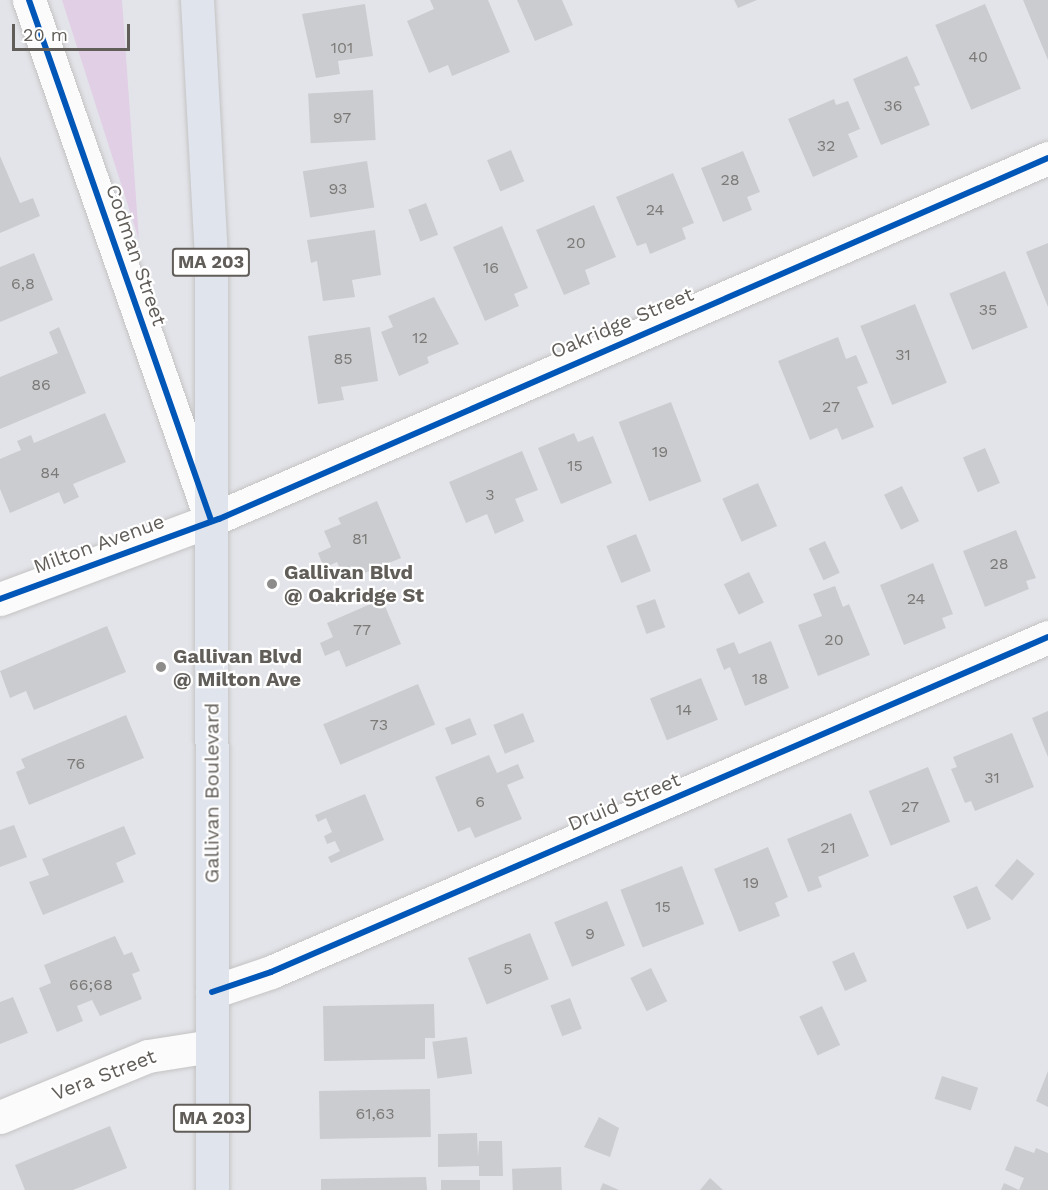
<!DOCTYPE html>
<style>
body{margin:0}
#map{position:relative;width:1048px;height:1190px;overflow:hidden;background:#e3e4e9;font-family:"Work Sans",sans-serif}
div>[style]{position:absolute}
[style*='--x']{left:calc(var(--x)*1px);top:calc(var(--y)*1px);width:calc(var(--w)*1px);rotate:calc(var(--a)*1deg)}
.green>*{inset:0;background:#e1cfe6}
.building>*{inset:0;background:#cbcccf;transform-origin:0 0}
.roads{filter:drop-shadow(0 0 2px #c4c3c3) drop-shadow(0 0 2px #c4c3c3)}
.street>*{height:33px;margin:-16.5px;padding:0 16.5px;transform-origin:16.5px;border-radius:16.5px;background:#fbfbfc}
.secondary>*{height:33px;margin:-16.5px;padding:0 16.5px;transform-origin:16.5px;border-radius:16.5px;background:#fbfbfc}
.highway>*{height:33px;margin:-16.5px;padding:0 16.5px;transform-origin:16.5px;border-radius:16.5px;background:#e0e4ed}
.cycleway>*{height:6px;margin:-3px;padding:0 3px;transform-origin:3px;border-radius:3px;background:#0057b8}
.dots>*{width:16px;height:16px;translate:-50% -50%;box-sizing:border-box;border:3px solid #fff;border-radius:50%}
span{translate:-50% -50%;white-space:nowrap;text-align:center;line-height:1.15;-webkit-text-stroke:4.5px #fff;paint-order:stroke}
.number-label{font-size:16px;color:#7c7a78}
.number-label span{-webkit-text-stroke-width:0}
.shield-label span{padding:2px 4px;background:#fff;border:2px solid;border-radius:4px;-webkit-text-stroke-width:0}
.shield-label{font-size:18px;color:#615d59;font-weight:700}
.street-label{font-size:20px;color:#615d59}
.poi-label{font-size:20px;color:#615d59;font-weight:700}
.left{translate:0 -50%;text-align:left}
.scale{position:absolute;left:12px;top:24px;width:118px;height:27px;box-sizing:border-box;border:3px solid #615d59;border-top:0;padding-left:8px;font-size:18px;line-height:21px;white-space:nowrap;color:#615d59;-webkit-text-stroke:4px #fff;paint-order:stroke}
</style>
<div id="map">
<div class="green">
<div style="clip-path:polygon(62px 0,122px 0,139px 240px)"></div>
</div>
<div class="building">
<div style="clip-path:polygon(430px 0,488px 0,510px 52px,452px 76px,448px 65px,429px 73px,407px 21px,434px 9px)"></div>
<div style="clip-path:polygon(517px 0,562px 0,573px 25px,535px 41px)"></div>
<div style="clip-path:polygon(734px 0,757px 0,738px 8px)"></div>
<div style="clip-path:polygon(1023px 0,1048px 0,1048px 60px)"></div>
<div style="clip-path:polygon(365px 4px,373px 56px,338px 61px,340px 74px,316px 78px,302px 14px)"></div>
<div style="left:985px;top:4px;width:92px;height:54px;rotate:67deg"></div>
<div style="clip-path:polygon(907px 56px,920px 85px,914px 87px,930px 125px,881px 145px,853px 79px)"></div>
<div style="left:373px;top:90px;width:50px;height:65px;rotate:87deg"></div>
<div style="clip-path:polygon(834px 99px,836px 105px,848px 101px,860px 129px,848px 134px,858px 157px,813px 177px,788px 119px)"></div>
<div style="left:511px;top:150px;width:34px;height:26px;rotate:67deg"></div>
<div style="clip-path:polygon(743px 151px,760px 192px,747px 197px,752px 210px,723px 222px,701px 168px)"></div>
<div style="clip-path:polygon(0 156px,20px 203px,33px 198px,40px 216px,0 233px)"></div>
<div style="left:367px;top:161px;width:47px;height:65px;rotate:81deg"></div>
<div style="clip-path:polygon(673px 173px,694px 223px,682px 228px,686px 239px,650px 254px,646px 243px,637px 246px,616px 197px)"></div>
<div style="left:426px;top:203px;width:34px;height:19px;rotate:69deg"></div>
<div style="clip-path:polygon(594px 205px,616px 257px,585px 270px,590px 284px,564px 295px,536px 230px)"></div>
<div style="clip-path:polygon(502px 226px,528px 288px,514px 294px,519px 306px,485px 321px,453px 247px)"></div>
<div style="clip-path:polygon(375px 230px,381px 275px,352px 280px,355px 297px,323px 301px,317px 261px,311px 263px,307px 240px)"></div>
<div style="clip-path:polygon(1048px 243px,1048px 307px,1026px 252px)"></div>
<div style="clip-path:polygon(34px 253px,53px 300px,0 322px,0 267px)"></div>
<div style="left:1005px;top:271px;width:61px;height:60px;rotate:68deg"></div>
<div style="clip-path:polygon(434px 297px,459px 344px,427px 357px,429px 363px,399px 376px,381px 332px,393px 327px,388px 316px)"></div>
<div style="left:915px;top:304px;width:85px;height:59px;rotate:68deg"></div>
<div style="clip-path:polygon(59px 327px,86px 393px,0 429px,0 377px,58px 353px,49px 332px)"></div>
<div style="clip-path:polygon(370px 327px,378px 381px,341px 387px,344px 400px,318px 404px,308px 336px)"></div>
<div style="clip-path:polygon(838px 337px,846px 359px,856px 355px,868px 383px,857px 387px,874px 427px,842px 440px,837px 428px,810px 440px,778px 361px)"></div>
<div style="left:671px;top:402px;width:85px;height:56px;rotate:69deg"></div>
<div style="clip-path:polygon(105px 413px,126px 462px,73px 484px,79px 497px,64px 504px,59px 492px,10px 513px,0 489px,0 459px,21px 450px,17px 441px,31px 435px,34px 443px)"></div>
<div style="clip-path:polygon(574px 433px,578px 442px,593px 436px,612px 483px,561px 504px,538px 448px)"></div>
<div style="left:985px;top:448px;width:38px;height:24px;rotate:67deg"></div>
<div style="clip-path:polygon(522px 451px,538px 490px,515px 499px,524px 521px,495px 534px,487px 514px,466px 523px,449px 482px)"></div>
<div style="left:758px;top:483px;width:47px;height:39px;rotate:66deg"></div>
<div style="left:902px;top:486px;width:39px;height:20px;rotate:64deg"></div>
<div style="clip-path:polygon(377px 501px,401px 558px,345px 581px,337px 562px,324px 568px,318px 553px,331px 547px,324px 531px,341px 524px,338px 518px)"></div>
<div style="clip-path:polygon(1016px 530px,1036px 578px,1026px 581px,1029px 589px,985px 607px,963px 551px)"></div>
<div style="left:636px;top:534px;width:40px;height:32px;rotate:68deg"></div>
<div style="left:825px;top:541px;width:35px;height:18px;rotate:65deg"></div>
<div style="clip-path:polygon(933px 563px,953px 614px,942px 618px,946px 628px,904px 645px,880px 585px)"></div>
<div style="left:749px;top:572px;width:34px;height:28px;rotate:64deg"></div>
<div style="clip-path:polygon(835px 586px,843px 607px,849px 604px,870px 655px,818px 676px,798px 625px,822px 616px,813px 594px)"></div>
<div style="clip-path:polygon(382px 599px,401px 644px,346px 667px,339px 650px,325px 656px,320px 643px,333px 637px,327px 623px)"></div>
<div style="left:655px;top:599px;width:30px;height:20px;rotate:70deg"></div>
<div style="clip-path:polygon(107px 626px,126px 672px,34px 710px,26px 691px,10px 698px,0 671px)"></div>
<div style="clip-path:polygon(771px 641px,789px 688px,745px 706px,730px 667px,724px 670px,716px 649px,734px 642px,739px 654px)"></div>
<div style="left:701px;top:678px;width:45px;height:55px;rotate:68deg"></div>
<div style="left:418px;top:684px;width:44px;height:103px;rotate:67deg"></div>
<div style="clip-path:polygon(1048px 711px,1048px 757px,1032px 718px)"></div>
<div style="left:523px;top:713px;width:31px;height:32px;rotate:68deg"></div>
<div style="clip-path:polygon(126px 715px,144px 758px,29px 805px,16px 772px,25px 768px,21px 759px)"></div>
<div style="left:470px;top:718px;width:18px;height:27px;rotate:68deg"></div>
<div style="clip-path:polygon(1012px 733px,1034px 787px,975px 811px,971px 801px,965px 803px,951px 769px,957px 767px,953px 757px)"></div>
<div style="clip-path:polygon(489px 755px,497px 773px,518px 764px,524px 778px,507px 785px,522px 819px,475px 838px,470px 827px,458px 832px,435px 777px)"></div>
<div style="left:928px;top:767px;width:59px;height:64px;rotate:68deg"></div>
<div style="clip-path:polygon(365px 794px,384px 840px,331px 863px,328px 857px,340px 851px,335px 841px,327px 844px,324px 836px,332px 832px,326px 818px,318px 822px,315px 815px)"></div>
<div style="clip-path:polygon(851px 813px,869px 856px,818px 877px,822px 887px,808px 892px,787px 839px)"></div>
<div style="clip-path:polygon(14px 825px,27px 857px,0 867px,0 830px)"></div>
<div style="clip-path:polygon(124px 826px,136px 854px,116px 863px,124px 882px,43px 915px,29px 882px,49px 875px,42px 859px)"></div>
<div style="clip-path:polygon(768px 847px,788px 897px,775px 903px,780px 916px,739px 932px,714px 869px)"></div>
<div style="left:1017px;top:859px;width:23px;height:35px;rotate:40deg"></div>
<div style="left:682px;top:866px;width:62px;height:66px;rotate:69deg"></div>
<div style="left:977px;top:886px;width:36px;height:26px;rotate:67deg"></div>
<div style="left:607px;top:901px;width:48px;height:57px;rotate:68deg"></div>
<div style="left:530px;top:933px;width:50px;height:67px;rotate:68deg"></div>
<div style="clip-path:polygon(115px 936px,124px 955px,132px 952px,140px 971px,132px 974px,142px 999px,100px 1016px,92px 1000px,77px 1006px,83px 1021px,57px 1032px,39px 988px,51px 983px,44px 965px)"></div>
<div style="left:854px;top:952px;width:32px;height:24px;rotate:66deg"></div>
<div style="left:651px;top:968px;width:37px;height:23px;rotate:64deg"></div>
<div style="clip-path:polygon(13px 997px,28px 1033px,0 1044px,0 1002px)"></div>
<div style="left:570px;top:998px;width:33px;height:21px;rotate:69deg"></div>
<div style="clip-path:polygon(434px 1004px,435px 1038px,425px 1038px,425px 1059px,324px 1061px,323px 1006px)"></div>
<div style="left:822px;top:1006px;width:43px;height:25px;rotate:65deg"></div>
<div style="left:467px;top:1037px;width:37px;height:35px;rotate:82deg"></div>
<div style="clip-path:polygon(1048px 1071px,1048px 1107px,1036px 1101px)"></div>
<div style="left:942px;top:1076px;width:38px;height:24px;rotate:18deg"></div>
<div style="left:430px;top:1089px;width:48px;height:111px;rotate:89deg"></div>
<div style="clip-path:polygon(599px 1117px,619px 1128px,610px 1157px,584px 1147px)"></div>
<div style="clip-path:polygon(110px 1126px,127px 1168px,73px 1190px,25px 1190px,15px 1165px)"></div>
<div style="clip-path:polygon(477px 1133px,478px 1157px,479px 1141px,502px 1141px,503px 1176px,479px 1176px,479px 1166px,438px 1167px,438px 1134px)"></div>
<div style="clip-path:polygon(1015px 1146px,1034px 1153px,1036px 1148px,1048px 1153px,1048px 1190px,1019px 1190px,1024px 1178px,1005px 1170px)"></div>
<div style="left:561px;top:1167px;width:23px;height:49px;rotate:88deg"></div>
<div style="clip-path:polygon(426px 1177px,427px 1190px,321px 1190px,321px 1179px)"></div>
<div style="clip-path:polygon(710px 1178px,723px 1190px,700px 1190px)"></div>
<div style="left:480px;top:1180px;width:10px;height:39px;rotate:90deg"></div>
<div style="clip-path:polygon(603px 1183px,619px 1190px,600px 1190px)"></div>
<div style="clip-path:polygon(1004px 1183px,1019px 1190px,1001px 1190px)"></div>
</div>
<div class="roads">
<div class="street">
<div style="--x:29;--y:0;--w:551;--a:70.71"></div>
<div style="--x:211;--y:520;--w:912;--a:-23.39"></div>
<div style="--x:212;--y:992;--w:62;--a:-18.7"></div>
<div style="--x:271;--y:972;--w:846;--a:-23.32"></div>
<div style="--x:0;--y:1117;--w:160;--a:-22.4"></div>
<div style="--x:148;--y:1056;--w:64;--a:-9"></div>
</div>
<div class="secondary">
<div style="--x:0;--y:599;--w:225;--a:-20.5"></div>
</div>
<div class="highway">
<div style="--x:197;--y:0;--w:262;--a:86.9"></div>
<div style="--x:211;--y:262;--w:928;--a:89.94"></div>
</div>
</div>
<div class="cycleway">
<div style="--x:29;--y:0;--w:551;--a:70.71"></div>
<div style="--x:0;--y:599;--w:233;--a:-20.1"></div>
<div style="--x:219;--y:519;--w:904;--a:-23.53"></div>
<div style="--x:212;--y:992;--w:62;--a:-18.7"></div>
<div style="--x:271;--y:972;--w:846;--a:-23.32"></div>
</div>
<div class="dots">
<div style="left:272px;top:584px;background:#8e8c8b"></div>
<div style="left:161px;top:667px;background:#8e8c8b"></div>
</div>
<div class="number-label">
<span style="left:342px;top:48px">101</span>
<span style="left:978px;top:57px">40</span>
<span style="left:893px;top:106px">36</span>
<span style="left:342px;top:118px">97</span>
<span style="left:826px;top:146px">32</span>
<span style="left:730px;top:180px">28</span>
<span style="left:338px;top:189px">93</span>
<span style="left:655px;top:210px">24</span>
<span style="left:576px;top:243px">20</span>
<span style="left:491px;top:268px">16</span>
<span style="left:23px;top:284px">6,8</span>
<span style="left:988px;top:310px">35</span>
<span style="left:420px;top:338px">12</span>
<span style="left:903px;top:355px">31</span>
<span style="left:343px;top:359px">85</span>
<span style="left:41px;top:385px">86</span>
<span style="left:831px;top:407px">27</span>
<span style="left:660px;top:452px">19</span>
<span style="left:575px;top:466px">15</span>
<span style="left:50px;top:473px">84</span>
<span style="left:490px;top:495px">3</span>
<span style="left:360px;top:539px">81</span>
<span style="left:999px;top:564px">28</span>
<span style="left:916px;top:599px">24</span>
<span style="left:362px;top:630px">77</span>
<span style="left:834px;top:640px">20</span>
<span style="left:760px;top:679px">18</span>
<span style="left:684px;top:710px">14</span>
<span style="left:379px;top:725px">73</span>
<span style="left:76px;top:764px">76</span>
<span style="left:992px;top:778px">31</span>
<span style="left:480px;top:802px">6</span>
<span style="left:910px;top:807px">27</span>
<span style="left:828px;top:848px">21</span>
<span style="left:751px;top:883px">19</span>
<span style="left:663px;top:907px">15</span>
<span style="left:590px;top:934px">9</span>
<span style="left:508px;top:969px">5</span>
<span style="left:91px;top:985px">66;68</span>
<span style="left:375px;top:1114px">61,63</span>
</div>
<div class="shield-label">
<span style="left:211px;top:262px">MA 203</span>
<span style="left:212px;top:1118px">MA 203</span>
</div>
<div class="street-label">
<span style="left:136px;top:255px;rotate:71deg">Codman Street</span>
<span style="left:622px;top:323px;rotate:-23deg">Oakridge Street</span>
<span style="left:99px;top:544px;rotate:-20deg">Milton Avenue</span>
<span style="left:212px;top:793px;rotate:-90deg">Gallivan Boulevard</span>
<span style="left:624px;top:802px;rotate:-23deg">Druid Street</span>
<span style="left:104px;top:1075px;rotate:-21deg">Vera Street</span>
</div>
<div class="poi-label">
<span class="left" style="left:284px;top:584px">Gallivan Blvd<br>@ Oakridge St</span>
<span class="left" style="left:173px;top:668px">Gallivan Blvd<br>@ Milton Ave</span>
</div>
<div class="scale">20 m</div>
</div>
